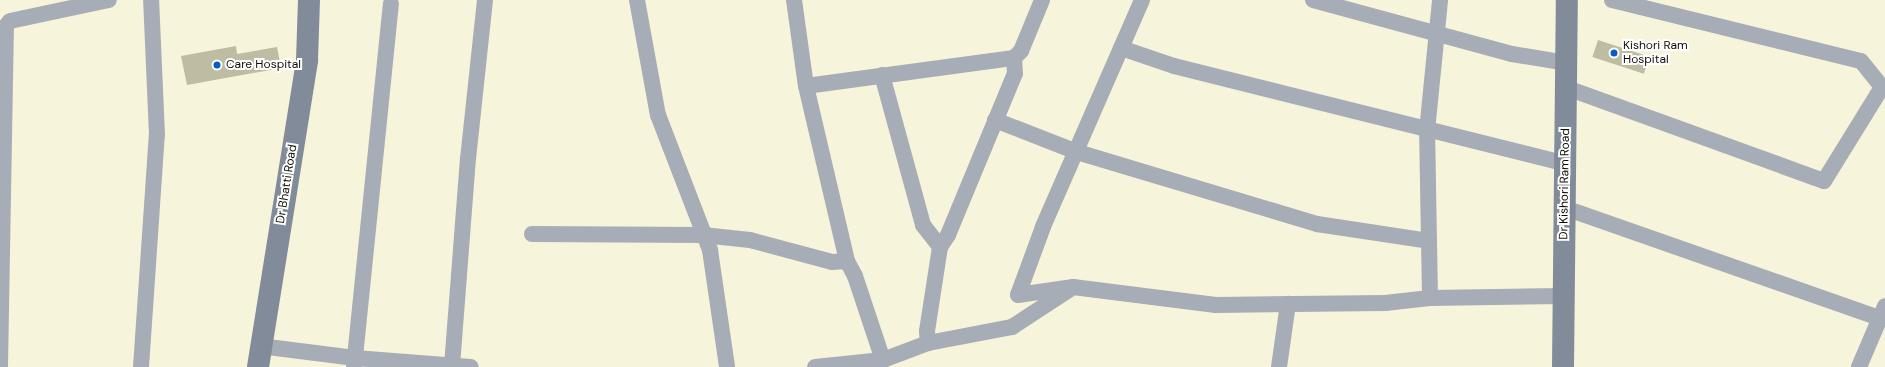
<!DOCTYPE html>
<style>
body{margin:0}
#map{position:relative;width:1885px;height:367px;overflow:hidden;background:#f6f5db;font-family:"DM Sans",sans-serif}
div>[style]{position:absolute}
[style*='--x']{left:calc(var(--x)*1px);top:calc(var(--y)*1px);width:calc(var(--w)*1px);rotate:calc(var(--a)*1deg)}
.building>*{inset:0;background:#bebca3;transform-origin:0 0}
.street>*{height:16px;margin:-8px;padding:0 8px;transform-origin:8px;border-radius:8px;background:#a7adb6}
.secondary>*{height:22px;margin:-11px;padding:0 11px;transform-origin:11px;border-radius:11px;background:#828b99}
.dots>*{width:11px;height:11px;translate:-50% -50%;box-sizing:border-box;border:2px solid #fff;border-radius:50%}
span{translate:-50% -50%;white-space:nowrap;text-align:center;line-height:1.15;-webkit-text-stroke:4px #fff;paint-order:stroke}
.poi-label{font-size:12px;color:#0f0e06}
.left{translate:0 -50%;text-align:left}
.street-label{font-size:12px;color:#0f0e06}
</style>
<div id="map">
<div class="building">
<div style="left:1598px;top:40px;width:54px;height:18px;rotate:18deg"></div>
<div style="clip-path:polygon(236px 46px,237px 54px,277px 47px,281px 68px,187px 85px,181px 56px)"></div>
</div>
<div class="street">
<div style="--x:637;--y:0;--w:117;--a:79.7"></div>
<div style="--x:658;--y:115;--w:145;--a:68.9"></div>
<div style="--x:710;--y:250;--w:118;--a:81.7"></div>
<div style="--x:794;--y:0;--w:87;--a:82.1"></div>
<div style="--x:806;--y:86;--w:180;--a:76.8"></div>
<div style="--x:847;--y:261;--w:17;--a:62"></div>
<div style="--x:855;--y:276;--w:89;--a:71.6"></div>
<div style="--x:1142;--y:0;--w:248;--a:113.6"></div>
<div style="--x:1043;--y:227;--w:72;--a:110.2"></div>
<div style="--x:1018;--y:295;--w:56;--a:-8.3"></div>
<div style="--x:1073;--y:287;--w:144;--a:7.2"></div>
<div style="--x:1216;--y:305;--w:169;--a:-0.7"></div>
<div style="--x:1385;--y:303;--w:45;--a:-6.3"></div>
<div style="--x:1430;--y:298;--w:134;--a:-0.9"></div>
<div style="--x:1313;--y:0;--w:206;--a:15.2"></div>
<div style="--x:1512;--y:54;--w:56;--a:9.3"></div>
<div style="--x:1612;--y:0;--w:256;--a:13.8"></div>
<div style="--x:1861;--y:61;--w:33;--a:51"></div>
<div style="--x:1121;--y:48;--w:56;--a:18.8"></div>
<div style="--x:1174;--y:66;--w:404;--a:14"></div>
<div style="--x:882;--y:75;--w:156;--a:74.7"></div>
<div style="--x:923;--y:225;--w:28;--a:52"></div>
<div style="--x:806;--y:86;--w:210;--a:-7.7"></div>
<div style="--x:1014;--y:58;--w:10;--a:-45"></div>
<div style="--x:1021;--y:51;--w:55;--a:-67.6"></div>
<div style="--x:1567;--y:88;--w:273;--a:19.9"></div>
<div style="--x:1824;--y:181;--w:110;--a:-58.3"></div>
<div style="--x:995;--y:120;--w:88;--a:21.3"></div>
<div style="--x:1077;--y:152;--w:251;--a:16.7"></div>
<div style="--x:1317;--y:224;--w:113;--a:8.6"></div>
<div style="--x:1565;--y:208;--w:333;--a:19.3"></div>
<div style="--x:532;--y:234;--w:171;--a:0.3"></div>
<div style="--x:703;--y:235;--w:47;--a:6.1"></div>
<div style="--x:750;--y:240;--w:85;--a:15"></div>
<div style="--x:832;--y:262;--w:15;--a:-4"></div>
<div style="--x:1430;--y:298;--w:167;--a:-91"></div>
<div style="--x:1427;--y:131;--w:132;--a:-84.3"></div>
<div style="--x:928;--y:343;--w:12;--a:-95"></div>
<div style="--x:927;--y:331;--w:85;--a:-81.2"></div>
<div style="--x:940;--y:247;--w:14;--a:-56"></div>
<div style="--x:948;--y:235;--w:175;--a:-67.5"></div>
<div style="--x:1015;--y:73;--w:15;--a:-94"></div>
<div style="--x:260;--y:346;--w:96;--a:7.2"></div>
<div style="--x:355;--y:358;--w:116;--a:4.4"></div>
<div style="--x:452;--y:366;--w:208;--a:-85.6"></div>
<div style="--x:468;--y:159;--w:160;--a:-83.9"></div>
<div style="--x:0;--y:367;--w:341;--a:-89"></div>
<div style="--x:6;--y:26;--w:6;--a:-51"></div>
<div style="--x:10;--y:21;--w:101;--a:-12"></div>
<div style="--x:141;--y:367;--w:233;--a:-86.1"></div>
<div style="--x:157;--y:135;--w:135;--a:-92.5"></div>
<div style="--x:354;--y:367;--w:365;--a:-84.2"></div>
<div style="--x:815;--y:367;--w:68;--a:-5.9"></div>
<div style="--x:883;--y:360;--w:48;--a:-20.7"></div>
<div style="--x:928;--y:343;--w:86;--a:-10.8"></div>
<div style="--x:1012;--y:327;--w:69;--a:-33.2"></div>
<div style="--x:1279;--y:367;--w:64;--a:-81.9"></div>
<div style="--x:1859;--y:367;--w:66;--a:-66.9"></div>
</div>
<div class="secondary">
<div style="--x:258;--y:367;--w:311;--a:-80.9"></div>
<div style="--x:307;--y:60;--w:60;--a:-88.1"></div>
<div style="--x:1563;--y:367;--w:367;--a:-89.4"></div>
</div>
<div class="dots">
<div style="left:1614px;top:53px;background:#095cc6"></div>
<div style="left:217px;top:65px;background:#095cc6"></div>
</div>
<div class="poi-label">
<span class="left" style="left:1623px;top:53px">Kishori Ram<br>Hospital</span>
<span class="left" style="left:226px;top:65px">Care Hospital</span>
</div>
<div class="street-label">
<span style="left:287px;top:184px;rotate:-81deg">Dr Bhatti Road</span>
<span style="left:1565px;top:184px;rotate:-89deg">Dr Kishori Ram Road</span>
</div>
</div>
